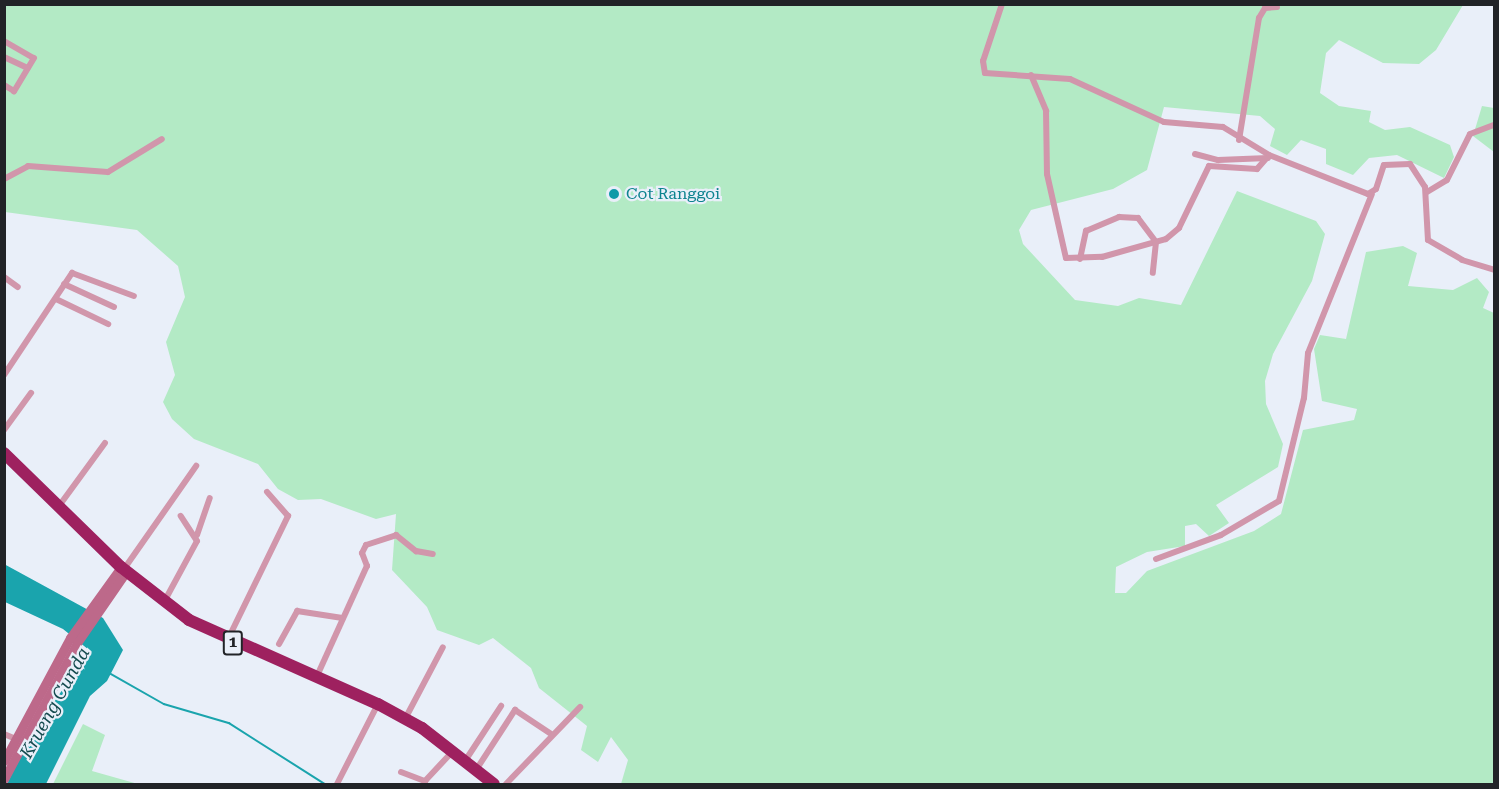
<!DOCTYPE html>
<style>
body{margin:0}
#map{position:relative;width:1499px;height:789px;overflow:hidden;background:#e9eff9;font-family:"Roboto Serif",serif}
div>[style]{position:absolute}
[style*='--x']{left:calc(var(--x)*1px);top:calc(var(--y)*1px);width:calc(var(--w)*1px);rotate:calc(var(--a)*1deg)}
.green>*{inset:0;background:#b3eac5}
.water>*{inset:0;background:#1aa4ad}
.stream>*{height:1.5px;margin:-0.75px;padding:0 0.75px;transform-origin:0.75px;border-radius:0.75px;background:#1aa4ad}
.street>*{height:6px;margin:-3px;padding:0 3px;transform-origin:3px;border-radius:3px;background:#d196ab}
.secondary>*{height:9px;margin:-4.5px;padding:0 4.5px;transform-origin:4.5px;border-radius:4.5px;background:#bd698a}
.highway>*{height:12px;margin:-6px;padding:0 6px;transform-origin:6px;border-radius:6px;background:#9e215f}
.dots>*{width:16px;height:16px;translate:-50% -50%;box-sizing:border-box;border:3px solid #e9eff9;border-radius:50%}
span{translate:-50% -50%;white-space:nowrap;text-align:center;line-height:1.15;-webkit-text-stroke:4.5px #e9eff9;paint-order:stroke}
.shield-label span{padding:2px 4px;background:#e9eff9;border:2px solid;border-radius:4px;-webkit-text-stroke-width:0}
.shield-label{font-size:15px;color:#212327;font-weight:700}
.culture-label{font-size:16px;color:#0d838f}
.left{translate:0 -50%;text-align:left}
.water-label{font-size:18px;color:#144a4e;font-style:italic}
.frame{position:absolute;inset:0;border:6px solid #212327;pointer-events:none}
</style>
<div id="map">
<div class="green">
<div style="clip-path:polygon(4px 5px,1463px 5px,1436px 50px,1419px 64px,1383px 63px,1339px 40px,1326px 53px,1320px 93px,1339px 106px,1371px 111px,1369px 122px,1385px 130px,1410px 127px,1450px 145px,1454px 157px,1444px 178px,1397px 155px,1369px 158px,1353px 175px,1326px 164px,1326px 149px,1301px 140px,1287px 155px,1270px 146px,1275px 129px,1260px 116px,1164px 107px,1147px 170px,1113px 189px,1031px 210px,1019px 230px,1023px 244px,1075px 300px,1118px 306px,1139px 298px,1181px 305px,1237px 191px,1316px 221px,1325px 234px,1312px 281px,1273px 354px,1265px 381px,1266px 404px,1283px 444px,1278px 467px,1216px 505px,1229px 523px,1209px 536px,1196px 524px,1185px 526px,1185px 546px,1147px 552px,1116px 567px,1115px 593px,1126px 593px,1147px 571px,1254px 531px,1281px 514px,1303px 430px,1354px 420px,1357px 409px,1322px 401px,1314px 349px,1320px 335px,1346px 339px,1366px 252px,1403px 246px,1417px 253px,1408px 286px,1453px 290px,1477px 278px,1489px 292px,1483px 308px,1494px 313px,1494px 784px,621px 784px,628px 760px,611px 737px,598px 762px,581px 750px,587px 726px,539px 688px,531px 668px,493px 638px,479px 645px,437px 630px,427px 607px,392px 570px,396px 514px,376px 519px,321px 499px,298px 500px,278px 489px,258px 464px,194px 439px,172px 419px,163px 402px,175px 375px,166px 342px,185px 297px,178px 266px,137px 230px,5px 212px)"></div>
<div style="clip-path:polygon(1482px 106px,1494px 108px,1494px 152px,1473px 136px)"></div>
<div style="clip-path:polygon(83px 724px,105px 735px,92px 771px,138px 784px,53px 784px)"></div>
</div>
<div class="water">
<div style="clip-path:polygon(4px 564px,103px 618px,123px 650px,107px 681px,90px 696px,46px 784px,7px 784px,26px 744px,89px 650px,63px 629px,5px 602px)"></div>
</div>
<div class="stream">
<div style="--x:111;--y:674;--w:61;--a:29.5"></div>
<div style="--x:164;--y:704;--w:68;--a:16.3"></div>
<div style="--x:229;--y:723;--w:114;--a:32.4"></div>
</div>
<div class="street">
<div style="--x:1002;--y:4;--w:60;--a:108.4"></div>
<div style="--x:983;--y:61;--w:12;--a:81"></div>
<div style="--x:985;--y:73;--w:85;--a:4"></div>
<div style="--x:1070;--y:79;--w:103;--a:24.6"></div>
<div style="--x:1164;--y:122;--w:59;--a:4.8"></div>
<div style="--x:1223;--y:127;--w:54;--a:31.3"></div>
<div style="--x:1269;--y:155;--w:106;--a:21.5"></div>
<div style="--x:1368;--y:194;--w:9;--a:-32"></div>
<div style="--x:1376;--y:189;--w:25;--a:-72"></div>
<div style="--x:1384;--y:165;--w:26;--a:-2"></div>
<div style="--x:1410;--y:164;--w:27;--a:57"></div>
<div style="--x:1425;--y:187;--w:53;--a:86.8"></div>
<div style="--x:1428;--y:240;--w:39;--a:30"></div>
<div style="--x:1462;--y:260;--w:34;--a:17"></div>
<div style="--x:4;--y:41;--w:34;--a:30"></div>
<div style="--x:34;--y:58;--w:39;--a:121"></div>
<div style="--x:14;--y:91;--w:12;--a:-149"></div>
<div style="--x:4;--y:57;--w:26;--a:25"></div>
<div style="--x:1031;--y:75;--w:39;--a:67"></div>
<div style="--x:1046;--y:111;--w:63;--a:89.1"></div>
<div style="--x:1047;--y:174;--w:86;--a:77.3"></div>
<div style="--x:1066;--y:258;--w:36;--a:-2"></div>
<div style="--x:1102;--y:257;--w:66;--a:-15.7"></div>
<div style="--x:1166;--y:239;--w:17;--a:-40"></div>
<div style="--x:1179;--y:228;--w:69;--a:-64.2"></div>
<div style="--x:1209;--y:166;--w:48;--a:3.6"></div>
<div style="--x:1257;--y:169;--w:18;--a:-49"></div>
<div style="--x:1239;--y:140;--w:124;--a:-80.7"></div>
<div style="--x:1259;--y:18;--w:12;--a:-59"></div>
<div style="--x:1265;--y:8;--w:12;--a:-5"></div>
<div style="--x:1195;--y:154;--w:24;--a:15"></div>
<div style="--x:1218;--y:160;--w:50;--a:-2.3"></div>
<div style="--x:4;--y:179;--w:27;--a:-28"></div>
<div style="--x:28;--y:166;--w:80;--a:4.3"></div>
<div style="--x:108;--y:172;--w:63;--a:-31.4"></div>
<div style="--x:1427;--y:192;--w:23;--a:-31"></div>
<div style="--x:1447;--y:180;--w:51;--a:-63.4"></div>
<div style="--x:1470;--y:134;--w:26;--a:-21"></div>
<div style="--x:1080;--y:259;--w:29;--a:-78"></div>
<div style="--x:1086;--y:231;--w:36;--a:-23"></div>
<div style="--x:1119;--y:217;--w:19;--a:3"></div>
<div style="--x:1138;--y:218;--w:30;--a:53"></div>
<div style="--x:1156;--y:242;--w:31;--a:96"></div>
<div style="--x:4;--y:277;--w:17;--a:36"></div>
<div style="--x:64;--y:284;--w:55;--a:24.7"></div>
<div style="--x:56;--y:299;--w:58;--a:25.7"></div>
<div style="--x:4;--y:375;--w:123;--a:-56.3"></div>
<div style="--x:72;--y:273;--w:66;--a:20.4"></div>
<div style="--x:4;--y:430;--w:46;--a:-53.9"></div>
<div style="--x:59;--y:506;--w:78;--a:-53.9"></div>
<div style="--x:197;--y:535;--w:39;--a:-71"></div>
<div style="--x:1156;--y:559;--w:69;--a:-20.3"></div>
<div style="--x:1221;--y:535;--w:67;--a:-30.4"></div>
<div style="--x:1279;--y:501;--w:106;--a:-76.4"></div>
<div style="--x:1304;--y:398;--w:45;--a:-84.9"></div>
<div style="--x:1308;--y:353;--w:171;--a:-68.1"></div>
<div style="--x:124;--y:569;--w:126;--a:-55"></div>
<div style="--x:164;--y:602;--w:69;--a:-61.6"></div>
<div style="--x:197;--y:541;--w:30;--a:-123"></div>
<div style="--x:229;--y:637;--w:135;--a:-64"></div>
<div style="--x:288;--y:516;--w:32;--a:-131"></div>
<div style="--x:279;--y:644;--w:38;--a:-61"></div>
<div style="--x:297;--y:611;--w:46;--a:8.8"></div>
<div style="--x:317;--y:676;--w:121;--a:-65.6"></div>
<div style="--x:367;--y:566;--w:14;--a:-111"></div>
<div style="--x:362;--y:553;--w:9;--a:-63"></div>
<div style="--x:366;--y:545;--w:32;--a:-18"></div>
<div style="--x:396;--y:535;--w:26;--a:39"></div>
<div style="--x:416;--y:551;--w:17;--a:10"></div>
<div style="--x:405;--y:719;--w:81;--a:-62.2"></div>
<div style="--x:4;--y:734;--w:13;--a:23"></div>
<div style="--x:465;--y:761;--w:66;--a:-56.8"></div>
<div style="--x:476;--y:770;--w:72;--a:-57"></div>
<div style="--x:515;--y:710;--w:43;--a:33.7"></div>
<div style="--x:401;--y:772;--w:26;--a:21"></div>
<div style="--x:425;--y:781;--w:40;--a:-47"></div>
<div style="--x:337;--y:784;--w:90;--a:-62.9"></div>
<div style="--x:506;--y:784;--w:107;--a:-46.1"></div>
</div>
<div class="secondary">
<div style="--x:4;--y:761;--w:140;--a:-61.8"></div>
<div style="--x:70;--y:638;--w:87;--a:-54.3"></div>
<div style="--x:4;--y:779;--w:154;--a:-61.8"></div>
<div style="--x:77;--y:643;--w:86;--a:-55.4"></div>
</div>
<div class="highway">
<div style="--x:4;--y:453;--w:163;--a:44.3"></div>
<div style="--x:121;--y:567;--w:86;--a:37.9"></div>
<div style="--x:189;--y:620;--w:207;--a:24"></div>
<div style="--x:378;--y:704;--w:50;--a:28.6"></div>
<div style="--x:422;--y:728;--w:91;--a:37.9"></div>
</div>
<div class="dots">
<div style="left:614px;top:194px;background:#0f9aa8"></div>
</div>
<div class="shield-label">
<span style="left:233px;top:643px">1</span>
</div>
<div class="culture-label">
<span class="left" style="left:626px;top:194px">Cot Ranggoi</span>
</div>
<div class="water-label">
<span style="left:55px;top:703px;rotate:-61deg">Krueng Cunda</span>
</div>
<div class="frame"></div>
</div>
